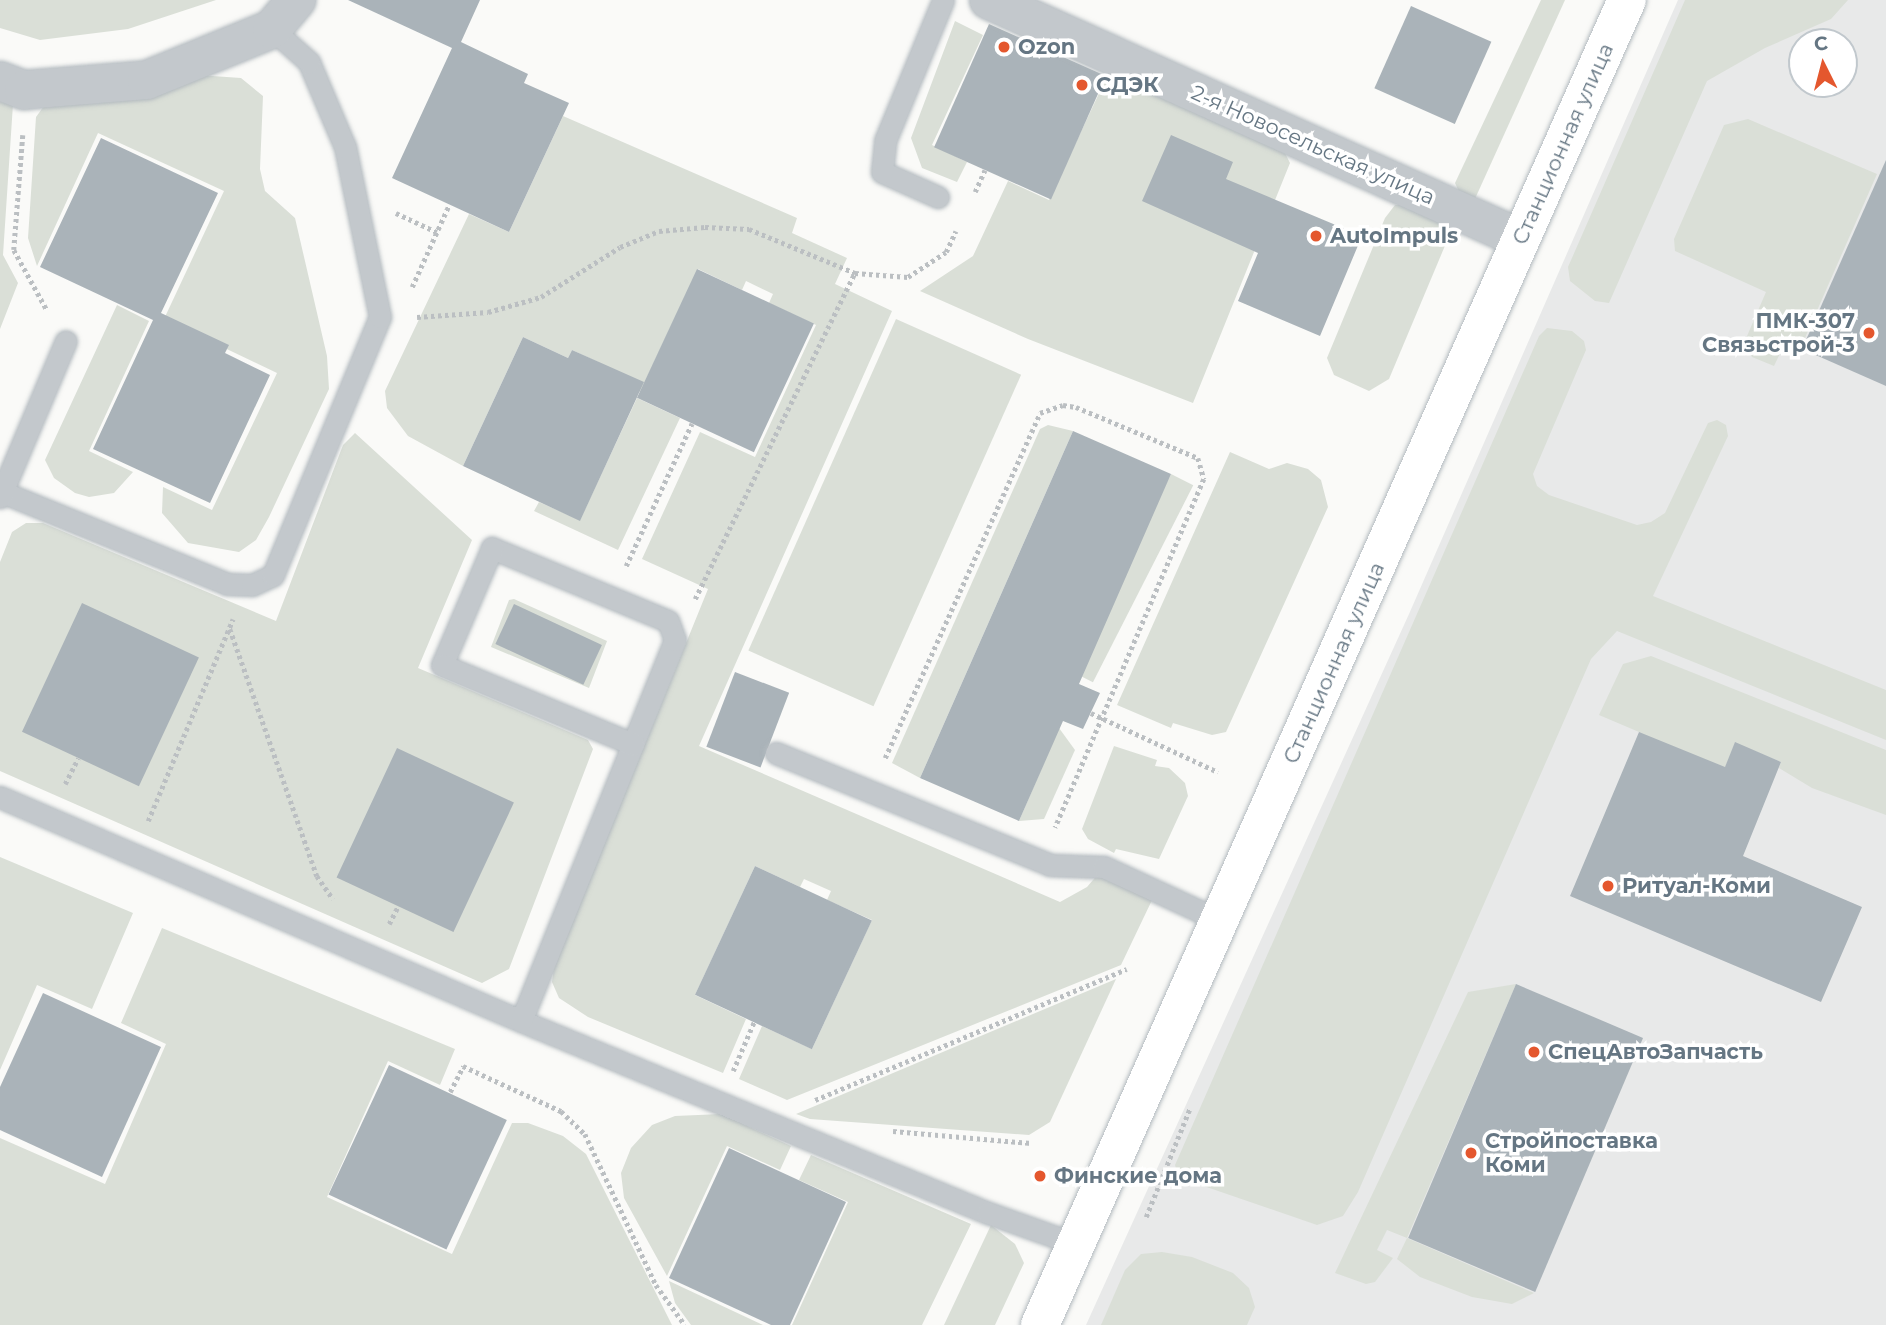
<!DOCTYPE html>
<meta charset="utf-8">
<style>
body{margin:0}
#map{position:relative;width:1886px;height:1325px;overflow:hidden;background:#fafaf8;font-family:Montserrat,sans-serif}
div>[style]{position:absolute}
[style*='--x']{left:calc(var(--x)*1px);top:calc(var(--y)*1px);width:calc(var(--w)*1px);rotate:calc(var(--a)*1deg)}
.built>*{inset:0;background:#e8e9e9}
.green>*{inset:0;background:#dadfd7;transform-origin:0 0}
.building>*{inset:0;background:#aab3b9;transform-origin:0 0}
.path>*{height:4.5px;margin-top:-2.25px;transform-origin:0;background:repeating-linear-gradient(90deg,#bbbfc2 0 3.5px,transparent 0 7px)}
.roads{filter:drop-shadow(0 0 2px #b3babf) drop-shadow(0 0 2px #b3babf)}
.lane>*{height:21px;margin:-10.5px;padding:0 10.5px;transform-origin:10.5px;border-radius:10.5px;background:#c3c8cc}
.street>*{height:38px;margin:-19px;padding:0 19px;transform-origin:19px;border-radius:19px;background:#c3c8cc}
.secondary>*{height:38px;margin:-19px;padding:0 19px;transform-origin:19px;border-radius:19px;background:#fff}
.dots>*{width:19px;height:19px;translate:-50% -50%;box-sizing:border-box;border:4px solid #fff;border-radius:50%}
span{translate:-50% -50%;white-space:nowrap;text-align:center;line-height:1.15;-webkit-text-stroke:7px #fff;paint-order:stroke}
.poi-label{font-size:21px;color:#657683;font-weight:700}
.left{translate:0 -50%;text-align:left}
.right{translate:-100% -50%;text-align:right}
.street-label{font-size:21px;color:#657683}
.north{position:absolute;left:1788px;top:28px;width:70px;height:70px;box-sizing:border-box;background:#fff;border:2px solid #c1c8cd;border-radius:50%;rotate:354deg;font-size:19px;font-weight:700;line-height:28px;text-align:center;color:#657683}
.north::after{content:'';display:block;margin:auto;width:24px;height:32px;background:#e4572e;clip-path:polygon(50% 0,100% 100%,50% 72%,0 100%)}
</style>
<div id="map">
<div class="built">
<div style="clip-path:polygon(evenodd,1678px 0,1886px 0,1886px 1325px,1086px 1325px,1409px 614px,1678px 0,1802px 42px,1844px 42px,1844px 84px,1802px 84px,1802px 42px)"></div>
</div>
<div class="green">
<div style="clip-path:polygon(0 0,216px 0,128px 29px,40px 40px,0 28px)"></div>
<div style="clip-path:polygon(1541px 0,1565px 0,1474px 201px,1460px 194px,1455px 183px)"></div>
<div style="clip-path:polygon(1685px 0,1848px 0,1831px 19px,1765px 48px,1707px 81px,1609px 303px,1595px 301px,1570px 281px,1568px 267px)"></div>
<div style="clip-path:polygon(955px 21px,983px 35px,932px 145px,967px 162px,957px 182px,922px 168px,911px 138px)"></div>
<div style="clip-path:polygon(1109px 72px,1285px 153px,1290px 163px,1193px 403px,1028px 339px,920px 291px,973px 256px,1008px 181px,1049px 200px)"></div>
<div style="clip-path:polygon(198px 75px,241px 78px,263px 96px,260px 169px,265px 191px,295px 218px,327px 356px,329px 389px,269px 517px,256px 540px,239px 552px,188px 543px,162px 513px,163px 487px,212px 510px,277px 373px,164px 319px,224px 191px,98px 133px,37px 266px,28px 238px,36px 117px,44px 106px)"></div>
<div style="clip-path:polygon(0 99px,13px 104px,3px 255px,18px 283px,0 329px)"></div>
<div style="clip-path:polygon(563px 116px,797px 218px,792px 233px,847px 258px,835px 284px,892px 311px,699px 746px,1060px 902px,1087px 887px,1099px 873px,1153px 898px,1121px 965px,787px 1100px,739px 1079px,762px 1026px,812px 1049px,872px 920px,827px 900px,831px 891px,804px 879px,800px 887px,755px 866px,695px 995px,746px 1019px,723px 1073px,588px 1017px,559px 998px,552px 982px,554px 968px,708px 589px,642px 559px,700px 432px,755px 457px,816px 325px,769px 303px,773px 294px,746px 281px,742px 290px,698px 269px,640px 392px,595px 371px,598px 362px,572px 350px,568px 358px,523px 337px,463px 466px,408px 436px,387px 408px,385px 391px,469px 214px,509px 232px)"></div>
<div style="clip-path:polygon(1748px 119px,1877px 174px,1801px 347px,1786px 341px,1774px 366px,1752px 357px,1744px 343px,1766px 292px,1675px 251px,1674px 239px,1724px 125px)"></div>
<div style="clip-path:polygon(1395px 205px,1414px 205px,1446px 219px,1452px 229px,1389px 379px,1369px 391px,1334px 375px,1327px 358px,1385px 218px)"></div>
<div style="clip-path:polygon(117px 305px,149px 321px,89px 451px,133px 472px,114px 493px,89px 497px,75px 493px,54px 478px,45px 460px)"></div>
<div style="left:896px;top:319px;width:137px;height:363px;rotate:24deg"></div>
<div style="clip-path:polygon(1547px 328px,1572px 331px,1584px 341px,1586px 350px,1533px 474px,1537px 486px,1549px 495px,1637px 525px,1651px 522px,1665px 513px,1708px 423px,1717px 420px,1726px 425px,1728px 436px,1653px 596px,1886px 690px,1886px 740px,1617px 631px,1591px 659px,1358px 1192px,1343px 1216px,1317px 1225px,1189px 1181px,1178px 1175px,1175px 1165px,1539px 336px)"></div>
<div style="clip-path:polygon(637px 398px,680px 418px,618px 550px,534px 511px,539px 502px,580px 520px)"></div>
<div style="clip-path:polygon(1048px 425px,1073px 431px,920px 778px,892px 763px,1040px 429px)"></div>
<div style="clip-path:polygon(355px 433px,472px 540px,418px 668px,588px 740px,593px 749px,509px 969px,482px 983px,0 771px,0 562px,12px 532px,26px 523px,43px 523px,276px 621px,343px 445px)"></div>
<div style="clip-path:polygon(1230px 452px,1269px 469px,1287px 463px,1308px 469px,1321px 480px,1328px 507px,1226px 732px,1212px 735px,1173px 723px,1171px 728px,1117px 705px)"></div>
<div style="left:1171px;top:474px;width:25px;height:221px;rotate:27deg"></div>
<div style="clip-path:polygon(514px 599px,607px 641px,589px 688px,491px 647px,509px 600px)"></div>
<div style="clip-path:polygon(1651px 656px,1886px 750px,1886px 815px,1812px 788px,1779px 768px,1781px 762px,1735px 743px,1697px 837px,1639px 732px,1599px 715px,1623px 664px)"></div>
<div style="clip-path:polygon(1059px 728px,1075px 750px,1044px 819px,1019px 821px)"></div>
<div style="clip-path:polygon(1114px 746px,1157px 760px,1155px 766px,1169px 768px,1185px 783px,1188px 796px,1159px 859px,1116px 849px,1114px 853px,1088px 839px,1082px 829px)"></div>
<div style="clip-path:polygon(0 857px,133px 913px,92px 1009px,37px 985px,0 1070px)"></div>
<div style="clip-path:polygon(162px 928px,455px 1049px,440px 1085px,388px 1061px,327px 1197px,452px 1254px,512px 1123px,528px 1123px,563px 1136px,586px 1154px,672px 1325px,0 1325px,0 1138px,105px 1184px,166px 1044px,121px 1023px)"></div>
<div style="clip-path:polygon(1116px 979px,1050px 1122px,1029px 1135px,810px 1119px,796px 1114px)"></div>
<div style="clip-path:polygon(1516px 984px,1407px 1238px,1534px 1293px,1512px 1304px,1472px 1297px,1420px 1277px,1397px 1259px,1407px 1238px,1387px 1230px,1377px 1250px,1393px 1258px,1375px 1282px,1366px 1284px,1335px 1273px,1468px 992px)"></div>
<div style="clip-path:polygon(721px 1114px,791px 1146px,780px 1170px,727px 1146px,667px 1276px,624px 1198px,621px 1173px,631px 1148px,652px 1125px,675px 1116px)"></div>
<div style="clip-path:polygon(811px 1155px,971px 1224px,922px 1325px,792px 1325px,848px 1202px,799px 1180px)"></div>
<div style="clip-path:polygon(991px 1225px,1015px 1244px,1024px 1263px,995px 1325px,944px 1325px)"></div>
<div style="clip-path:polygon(1162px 1252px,1192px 1257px,1233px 1273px,1249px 1288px,1255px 1307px,1247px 1325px,1101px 1325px,1125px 1270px,1141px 1254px)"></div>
<div style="clip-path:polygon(669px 1281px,763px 1325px,691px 1325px,675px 1303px)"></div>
</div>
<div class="building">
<div style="clip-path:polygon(348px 0,480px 0,461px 42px,528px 74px,524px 83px,569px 103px,509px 232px,392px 178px,452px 48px)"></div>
<div style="left:1411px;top:6px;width:88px;height:90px;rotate:24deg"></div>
<div style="left:989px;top:24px;width:128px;height:135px;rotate:24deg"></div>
<div style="clip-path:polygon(1171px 135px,1233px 162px,1226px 179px,1362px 236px,1320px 336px,1238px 301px,1258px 253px,1142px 201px)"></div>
<div style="clip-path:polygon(101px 138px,218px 193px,161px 313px,229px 345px,225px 353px,270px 375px,210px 503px,93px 449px,153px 320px,40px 267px)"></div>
<div style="clip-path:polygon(1886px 160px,1886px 386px,1802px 349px)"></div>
<div style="left:697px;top:269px;width:129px;height:142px;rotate:25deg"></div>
<div style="clip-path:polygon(523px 337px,568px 358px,572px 350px,644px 382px,580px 521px,463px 466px)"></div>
<div style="clip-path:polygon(1073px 431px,1171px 474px,1079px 684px,1100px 693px,1083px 729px,1063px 721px,1019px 821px,920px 778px)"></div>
<div style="left:82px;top:603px;width:129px;height:142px;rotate:25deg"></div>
<div style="left:514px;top:604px;width:97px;height:44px;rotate:25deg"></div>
<div style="left:735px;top:672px;width:58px;height:80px;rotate:21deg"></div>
<div style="clip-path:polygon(1639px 732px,1725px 767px,1735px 742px,1781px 762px,1743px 856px,1862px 907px,1821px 1002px,1570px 896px)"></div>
<div style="left:397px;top:748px;width:129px;height:143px;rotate:25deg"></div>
<div style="left:755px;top:866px;width:129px;height:142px;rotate:25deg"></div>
<div style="left:1516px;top:984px;width:138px;height:276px;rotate:23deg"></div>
<div style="clip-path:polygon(43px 993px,161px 1047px,102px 1177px,0 1130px,0 1087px)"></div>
<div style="left:389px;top:1065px;width:130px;height:143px;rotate:25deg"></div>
<div style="clip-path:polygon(729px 1148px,846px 1202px,790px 1325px,771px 1325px,669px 1278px)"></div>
</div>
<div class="path">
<div style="--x:23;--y:135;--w:115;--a:94.5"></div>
<div style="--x:14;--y:250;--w:68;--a:61.2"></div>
<div style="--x:975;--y:192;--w:24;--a:-66"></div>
<div style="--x:396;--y:213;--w:45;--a:24.9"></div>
<div style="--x:412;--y:287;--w:90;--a:-65.7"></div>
<div style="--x:417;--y:317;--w:71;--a:-4"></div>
<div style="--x:488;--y:312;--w:55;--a:-15.8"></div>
<div style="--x:541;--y:297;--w:93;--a:-32.3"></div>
<div style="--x:620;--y:247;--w:42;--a:-22.3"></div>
<div style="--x:659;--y:231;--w:46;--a:-5"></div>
<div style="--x:705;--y:227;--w:44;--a:2.6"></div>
<div style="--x:749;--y:229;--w:115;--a:22.5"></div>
<div style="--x:855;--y:273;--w:53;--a:4.3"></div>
<div style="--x:908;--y:277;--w:45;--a:-33.3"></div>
<div style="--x:946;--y:252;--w:23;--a:-65"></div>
<div style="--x:626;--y:566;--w:157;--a:-65.2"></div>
<div style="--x:695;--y:599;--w:363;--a:-63.9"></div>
<div style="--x:230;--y:629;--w:262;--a:70.6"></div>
<div style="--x:317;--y:876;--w:28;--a:55"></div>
<div style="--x:1091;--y:713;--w:140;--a:24.9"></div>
<div style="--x:885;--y:758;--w:378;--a:-65.8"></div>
<div style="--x:1040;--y:413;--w:24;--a:-19"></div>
<div style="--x:1063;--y:405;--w:13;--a:9"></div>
<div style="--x:1076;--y:407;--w:132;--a:22.7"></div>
<div style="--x:1198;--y:458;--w:22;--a:74"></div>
<div style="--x:1204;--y:479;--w:379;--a:113.1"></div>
<div style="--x:65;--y:784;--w:29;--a:-63"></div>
<div style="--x:148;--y:821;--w:219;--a:-67.2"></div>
<div style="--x:389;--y:924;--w:20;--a:-63"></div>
<div style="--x:733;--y:1071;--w:53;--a:-66.8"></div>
<div style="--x:450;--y:1092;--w:29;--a:-63"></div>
<div style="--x:463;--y:1066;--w:108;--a:24.7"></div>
<div style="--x:561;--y:1111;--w:33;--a:44"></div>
<div style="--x:585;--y:1134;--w:167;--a:64.8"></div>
<div style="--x:656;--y:1285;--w:49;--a:54.1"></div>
<div style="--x:815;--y:1100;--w:338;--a:-22.8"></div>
<div style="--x:893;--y:1131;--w:139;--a:5"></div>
<div style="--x:1146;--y:1217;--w:118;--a:-68"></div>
</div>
<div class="roads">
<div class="lane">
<div style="--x:938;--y:197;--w:61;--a:-155.9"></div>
<div style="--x:882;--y:172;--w:31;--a:-84"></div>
<div style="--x:885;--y:141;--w:152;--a:-67.6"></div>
<div style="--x:2;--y:492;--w:243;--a:22.2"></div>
<div style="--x:227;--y:584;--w:25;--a:2"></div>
<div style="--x:252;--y:585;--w:23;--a:-25"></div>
<div style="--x:273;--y:575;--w:279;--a:-67.5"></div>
<div style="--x:380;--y:317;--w:174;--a:-101.6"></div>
<div style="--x:345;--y:147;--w:92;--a:-113"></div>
<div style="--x:309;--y:62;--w:50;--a:-138.3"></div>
<div style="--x:0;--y:497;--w:169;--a:-67.1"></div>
<div style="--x:776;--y:753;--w:296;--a:22.2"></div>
<div style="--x:1050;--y:865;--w:54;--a:2.1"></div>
<div style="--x:1104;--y:867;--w:129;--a:24.8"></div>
<div style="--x:0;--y:797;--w:567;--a:23.26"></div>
<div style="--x:521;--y:1021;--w:505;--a:22.35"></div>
<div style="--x:988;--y:1213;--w:96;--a:19.6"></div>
<div style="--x:521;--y:1021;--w:411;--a:-68"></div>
<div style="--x:675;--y:640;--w:20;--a:-110"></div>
<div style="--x:668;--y:621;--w:191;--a:-157.5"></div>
<div style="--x:492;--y:548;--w:127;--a:113.1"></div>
<div style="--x:442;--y:665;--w:207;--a:22.5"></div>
</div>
<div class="street">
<div style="--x:989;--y:0;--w:583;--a:24.19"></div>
<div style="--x:0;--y:81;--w:26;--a:21"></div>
<div style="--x:24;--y:90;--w:123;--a:-4.6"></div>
<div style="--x:147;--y:80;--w:135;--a:-22.2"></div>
<div style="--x:272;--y:29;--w:38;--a:-50"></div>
</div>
<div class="secondary">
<div style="--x:1040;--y:1325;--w:1449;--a:-66.11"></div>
</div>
</div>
<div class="dots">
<div style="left:1004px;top:47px;background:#e4572e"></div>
<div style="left:1082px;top:85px;background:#e4572e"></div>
<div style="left:1316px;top:236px;background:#e4572e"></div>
<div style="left:1869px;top:333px;background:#e4572e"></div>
<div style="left:1608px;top:886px;background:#e4572e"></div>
<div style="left:1534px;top:1052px;background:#e4572e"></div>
<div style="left:1471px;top:1153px;background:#e4572e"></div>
<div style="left:1040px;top:1176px;background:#e4572e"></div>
</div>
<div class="poi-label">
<span class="left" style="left:1018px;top:47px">Ozon</span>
<span class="left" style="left:1096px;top:85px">СДЭК</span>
<span class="left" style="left:1330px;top:236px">AutoImpuls</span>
<span class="right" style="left:1855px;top:333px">ПМК-307<br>Связьстрой-3</span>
<span class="left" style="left:1622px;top:886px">Ритуал-Коми</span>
<span class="left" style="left:1548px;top:1052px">СпецАвтоЗапчасть</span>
<span class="left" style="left:1485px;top:1153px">Стройпоставка<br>Коми</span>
<span class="left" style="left:1054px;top:1176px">Финские дома</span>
</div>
<div class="street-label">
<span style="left:1563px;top:144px;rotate:-66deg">Станционная улица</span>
<span style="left:1313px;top:145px;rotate:24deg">2-я Новосельская улица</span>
<span style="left:1334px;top:663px;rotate:-66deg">Станционная улица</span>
</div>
<div class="north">С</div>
</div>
